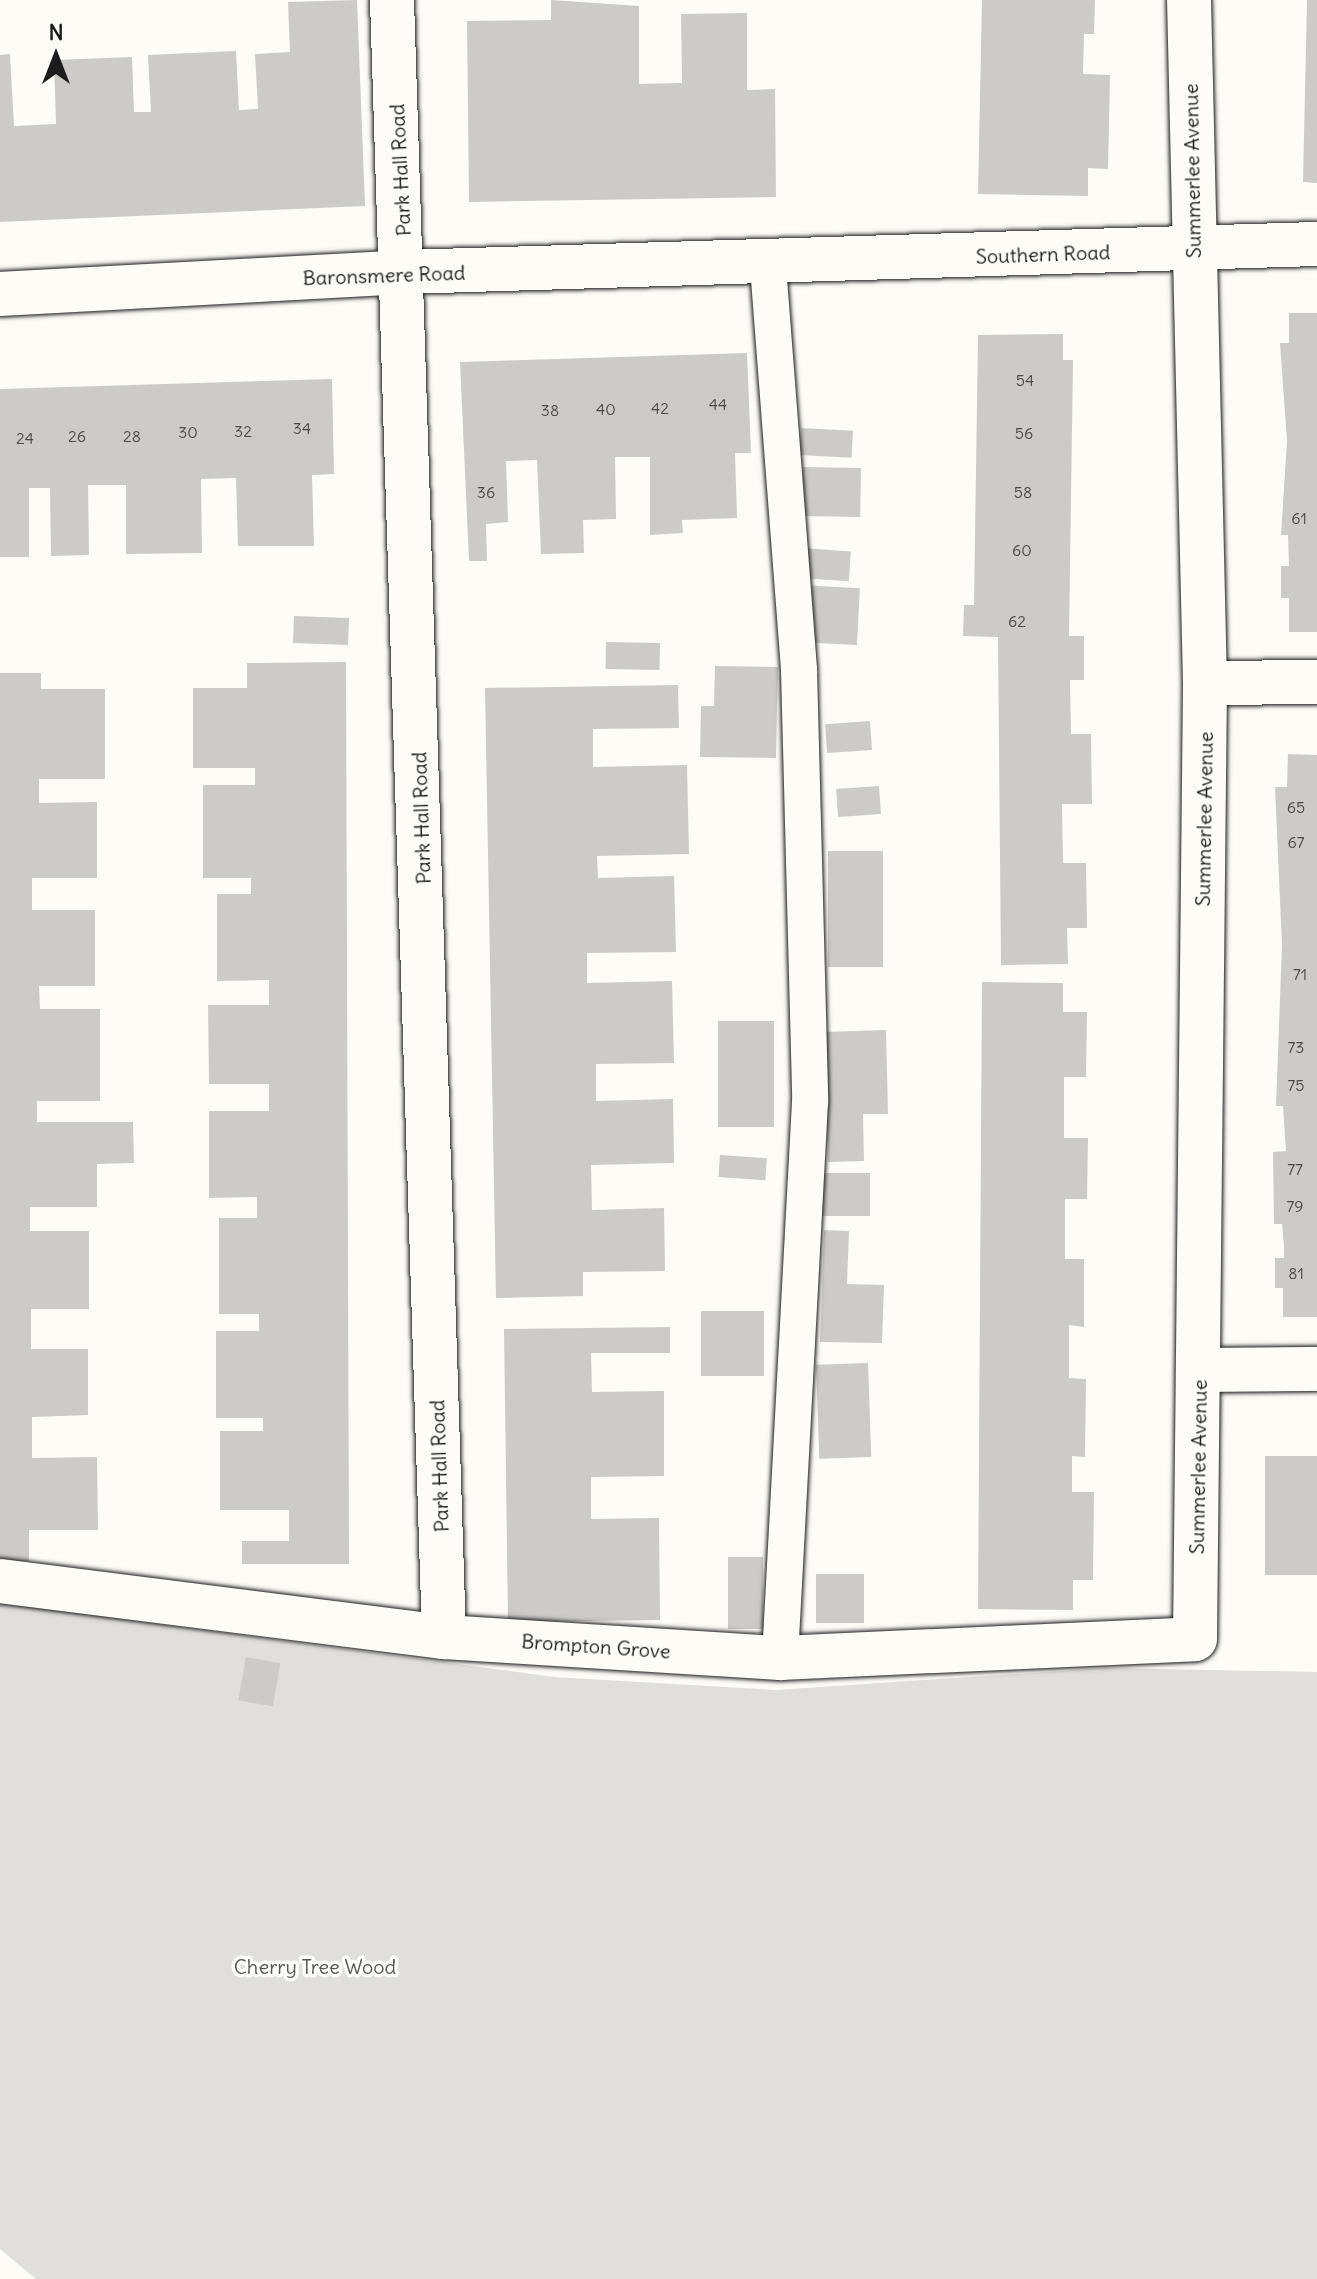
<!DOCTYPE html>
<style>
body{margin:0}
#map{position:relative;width:1317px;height:2279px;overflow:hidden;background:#fdfcf7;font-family:Delius,sans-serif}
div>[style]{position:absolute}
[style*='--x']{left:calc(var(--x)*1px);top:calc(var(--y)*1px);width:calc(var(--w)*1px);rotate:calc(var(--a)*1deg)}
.green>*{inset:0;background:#e0dfdb}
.building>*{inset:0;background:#cccbc8;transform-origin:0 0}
.roads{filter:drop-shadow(0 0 2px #1c1c1c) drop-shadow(0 0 2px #1c1c1c)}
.service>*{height:36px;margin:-18px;padding:0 18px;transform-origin:18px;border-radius:18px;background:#fdfcf7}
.minor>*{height:44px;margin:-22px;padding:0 22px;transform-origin:22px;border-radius:22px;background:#fdfcf7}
span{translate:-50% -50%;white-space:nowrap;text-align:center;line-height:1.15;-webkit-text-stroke:7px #fdfcf7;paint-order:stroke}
.number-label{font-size:16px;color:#484847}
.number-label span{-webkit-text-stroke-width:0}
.street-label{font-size:20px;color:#1c1c1c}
.park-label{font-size:20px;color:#575655}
.north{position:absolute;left:16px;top:16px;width:80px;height:80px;-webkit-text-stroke:6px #fdfcf7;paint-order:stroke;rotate:0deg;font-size:22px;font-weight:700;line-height:32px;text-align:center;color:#1c1c1c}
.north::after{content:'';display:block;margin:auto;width:28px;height:36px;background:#1c1c1c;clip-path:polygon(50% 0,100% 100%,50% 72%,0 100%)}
</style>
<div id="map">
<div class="green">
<div style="clip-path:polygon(0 1603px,554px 1677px,776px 1690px,1106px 1668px,1317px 1672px,1317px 2279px,36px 2279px,0 2249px)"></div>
</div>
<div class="building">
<div style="clip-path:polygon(357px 0,365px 206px,0 222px,0 55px,10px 54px,14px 126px,56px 124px,54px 60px,132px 57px,134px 112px,151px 112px,148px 55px,236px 51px,239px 110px,258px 109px,255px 54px,290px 52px,288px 2px)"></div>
<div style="clip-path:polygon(551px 0,639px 6px,639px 84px,682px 83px,681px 14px,747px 13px,747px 90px,775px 89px,776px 197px,469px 202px,467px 21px,551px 20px)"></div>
<div style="clip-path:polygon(982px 0,1095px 0,1094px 34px,1084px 34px,1083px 74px,1110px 75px,1108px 169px,1088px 168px,1088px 196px,978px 194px)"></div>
<div style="clip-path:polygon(1307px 0,1317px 0,1317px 183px,1303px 182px)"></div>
<div style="clip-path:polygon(1289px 313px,1317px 313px,1317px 632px,1289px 632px,1289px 598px,1281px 598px,1281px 566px,1289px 566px,1288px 535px,1281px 535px,1287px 441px,1280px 343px,1289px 343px)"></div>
<div style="clip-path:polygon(1063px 334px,1063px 360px,1073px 360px,1069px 636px,1084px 636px,1084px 680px,1070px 680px,1071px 734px,1091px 734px,1092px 804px,1062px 804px,1063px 863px,1086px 863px,1087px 928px,1067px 928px,1068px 964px,1001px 965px,998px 637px,963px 636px,964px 605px,974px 605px,978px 335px)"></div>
<div style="clip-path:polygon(747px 353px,751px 453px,735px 453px,737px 518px,682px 520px,683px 533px,650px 535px,650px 457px,615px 457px,616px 519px,583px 520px,584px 553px,541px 554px,537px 460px,506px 461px,508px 522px,486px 524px,487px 561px,469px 561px,460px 362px)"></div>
<div style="clip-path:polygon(332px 379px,334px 474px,312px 475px,314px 546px,238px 546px,236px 478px,201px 479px,202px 553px,126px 554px,126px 485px,88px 485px,89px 555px,51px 556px,50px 488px,29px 488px,29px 557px,0 557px,0 389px)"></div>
<div style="left:801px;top:428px;width:52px;height:27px;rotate:3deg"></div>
<div style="left:803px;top:467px;width:58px;height:49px;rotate:1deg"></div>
<div style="left:802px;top:548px;width:49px;height:30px;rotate:4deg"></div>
<div style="left:800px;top:585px;width:60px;height:57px;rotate:3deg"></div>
<div style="left:294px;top:616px;width:55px;height:27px;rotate:2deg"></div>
<div style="left:606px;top:642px;width:54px;height:27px;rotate:1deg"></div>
<div style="clip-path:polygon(346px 662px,349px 1564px,242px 1564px,242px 1541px,289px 1541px,289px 1510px,220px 1510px,220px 1431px,263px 1431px,263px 1418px,216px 1418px,216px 1331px,259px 1331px,259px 1314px,219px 1314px,219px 1218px,257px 1218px,257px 1197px,209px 1198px,209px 1111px,269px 1111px,269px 1084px,209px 1084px,208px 1005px,269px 1005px,269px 980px,217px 981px,217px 894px,251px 894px,251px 878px,203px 878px,203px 785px,255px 785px,255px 768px,193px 768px,193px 688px,247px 688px,247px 663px)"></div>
<div style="clip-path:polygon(715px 666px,778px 667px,776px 758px,700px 757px,701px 706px,714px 706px)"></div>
<div style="clip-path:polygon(0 673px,41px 673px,41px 689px,105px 689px,105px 779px,39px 779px,39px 803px,97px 802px,97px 878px,32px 878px,32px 910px,95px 910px,95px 986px,39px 986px,40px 1009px,100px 1009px,100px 1101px,37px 1101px,37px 1122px,133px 1122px,134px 1163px,97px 1164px,97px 1207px,30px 1207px,30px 1231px,89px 1231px,89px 1309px,31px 1309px,31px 1349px,88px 1349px,88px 1415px,32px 1417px,32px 1458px,97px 1457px,98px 1530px,29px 1530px,29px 1561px,0 1561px)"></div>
<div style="clip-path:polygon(678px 685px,679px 728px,593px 729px,593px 767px,687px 765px,689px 854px,597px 856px,598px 878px,674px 876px,676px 952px,587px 953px,587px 983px,672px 981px,674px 1063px,596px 1064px,596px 1101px,673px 1099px,674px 1163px,591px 1165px,592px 1210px,664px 1208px,665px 1271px,583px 1272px,583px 1296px,496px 1298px,485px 688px)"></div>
<div style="left:870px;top:721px;width:29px;height:45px;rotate:86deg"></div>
<div style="clip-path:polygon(1288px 754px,1317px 755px,1317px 1317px,1283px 1317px,1283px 1288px,1275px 1288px,1275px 1258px,1284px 1258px,1284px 1245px,1282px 1224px,1274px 1224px,1273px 1152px,1286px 1151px,1283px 1106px,1276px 1106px,1282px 945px,1275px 787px,1287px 787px)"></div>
<div style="left:879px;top:786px;width:28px;height:43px;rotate:86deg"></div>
<div style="left:828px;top:851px;width:55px;height:116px"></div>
<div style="clip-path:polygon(982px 982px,1063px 983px,1063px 1012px,1087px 1012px,1086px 1077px,1064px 1077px,1064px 1138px,1088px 1138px,1087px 1199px,1065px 1199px,1065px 1259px,1084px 1259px,1084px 1327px,1069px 1325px,1069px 1378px,1086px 1379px,1085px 1457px,1072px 1456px,1072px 1492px,1094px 1492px,1093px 1580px,1073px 1580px,1073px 1610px,978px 1609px)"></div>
<div style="left:718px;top:1021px;width:56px;height:106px"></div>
<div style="clip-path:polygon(886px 1030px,888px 1114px,863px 1114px,864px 1161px,828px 1162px,825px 1032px)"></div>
<div style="left:720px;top:1155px;width:47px;height:22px;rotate:4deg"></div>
<div style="left:822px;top:1173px;width:48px;height:43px"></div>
<div style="clip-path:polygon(824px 1230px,849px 1231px,847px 1284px,884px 1285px,882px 1343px,820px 1342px)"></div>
<div style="left:701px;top:1311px;width:63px;height:65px"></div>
<div style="clip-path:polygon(670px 1327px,670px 1353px,591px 1353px,592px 1392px,664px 1391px,664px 1476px,591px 1477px,591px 1519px,659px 1518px,660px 1620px,508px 1622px,504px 1329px)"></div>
<div style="left:868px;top:1363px;width:94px;height:52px;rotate:88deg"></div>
<div style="left:1317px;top:1456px;width:119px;height:52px;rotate:90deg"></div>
<div style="left:728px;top:1557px;width:35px;height:72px"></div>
<div style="left:816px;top:1574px;width:48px;height:49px"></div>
<div style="left:246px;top:1657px;width:35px;height:44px;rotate:10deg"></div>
</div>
<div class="roads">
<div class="service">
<div style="--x:768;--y:266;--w:405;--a:85.6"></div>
<div style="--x:799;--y:670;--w:432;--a:88.5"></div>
<div style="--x:810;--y:1102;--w:557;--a:93.09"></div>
</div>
<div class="minor">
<div style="--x:392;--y:0;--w:1638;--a:88.18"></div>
<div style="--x:0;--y:294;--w:406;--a:-3.1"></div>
<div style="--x:405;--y:272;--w:912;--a:-1.76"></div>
<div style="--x:1205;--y:683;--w:112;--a:-0.5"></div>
<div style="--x:1199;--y:1370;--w:118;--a:-0.5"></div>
<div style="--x:0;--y:1581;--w:448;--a:7.2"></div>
<div style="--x:444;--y:1637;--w:337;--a:3.6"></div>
<div style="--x:780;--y:1658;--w:415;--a:-2.6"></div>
<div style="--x:1195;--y:1639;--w:956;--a:-89.4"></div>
<div style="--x:1205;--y:683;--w:683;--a:-91.34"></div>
</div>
</div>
<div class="number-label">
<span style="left:1025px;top:380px">54</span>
<span style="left:718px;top:404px">44</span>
<span style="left:660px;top:408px">42</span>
<span style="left:606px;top:409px">40</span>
<span style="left:550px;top:410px">38</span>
<span style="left:302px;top:428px">34</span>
<span style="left:243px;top:431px">32</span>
<span style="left:188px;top:432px">30</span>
<span style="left:1024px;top:433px">56</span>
<span style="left:77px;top:436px">26</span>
<span style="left:132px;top:436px">28</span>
<span style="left:25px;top:438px">24</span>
<span style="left:486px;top:492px">36</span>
<span style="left:1023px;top:492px">58</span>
<span style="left:1299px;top:518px">61</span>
<span style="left:1022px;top:550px">60</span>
<span style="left:1017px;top:621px">62</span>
<span style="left:1296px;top:807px">65</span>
<span style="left:1296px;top:842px">67</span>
<span style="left:1300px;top:974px">71</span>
<span style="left:1296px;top:1047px">73</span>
<span style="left:1296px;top:1085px">75</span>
<span style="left:1295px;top:1169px">77</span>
<span style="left:1295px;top:1206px">79</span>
<span style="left:1296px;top:1273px">81</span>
</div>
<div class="street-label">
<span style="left:400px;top:170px;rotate:-93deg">Park Hall Road</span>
<span style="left:1192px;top:171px;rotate:-91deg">Summerlee Avenue</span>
<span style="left:1043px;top:254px;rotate:-2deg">Southern Road</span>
<span style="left:384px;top:275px;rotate:-2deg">Baronsmere Road</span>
<span style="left:421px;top:818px;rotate:-92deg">Park Hall Road</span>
<span style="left:1204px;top:819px;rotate:-89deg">Summerlee Avenue</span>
<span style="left:439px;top:1466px;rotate:-92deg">Park Hall Road</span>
<span style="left:1198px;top:1467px;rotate:-89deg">Summerlee Avenue</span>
<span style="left:596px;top:1646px;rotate:4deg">Brompton Grove</span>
</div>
<div class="park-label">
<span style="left:315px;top:1966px">Cherry Tree Wood</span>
</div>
<div class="north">N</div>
</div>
